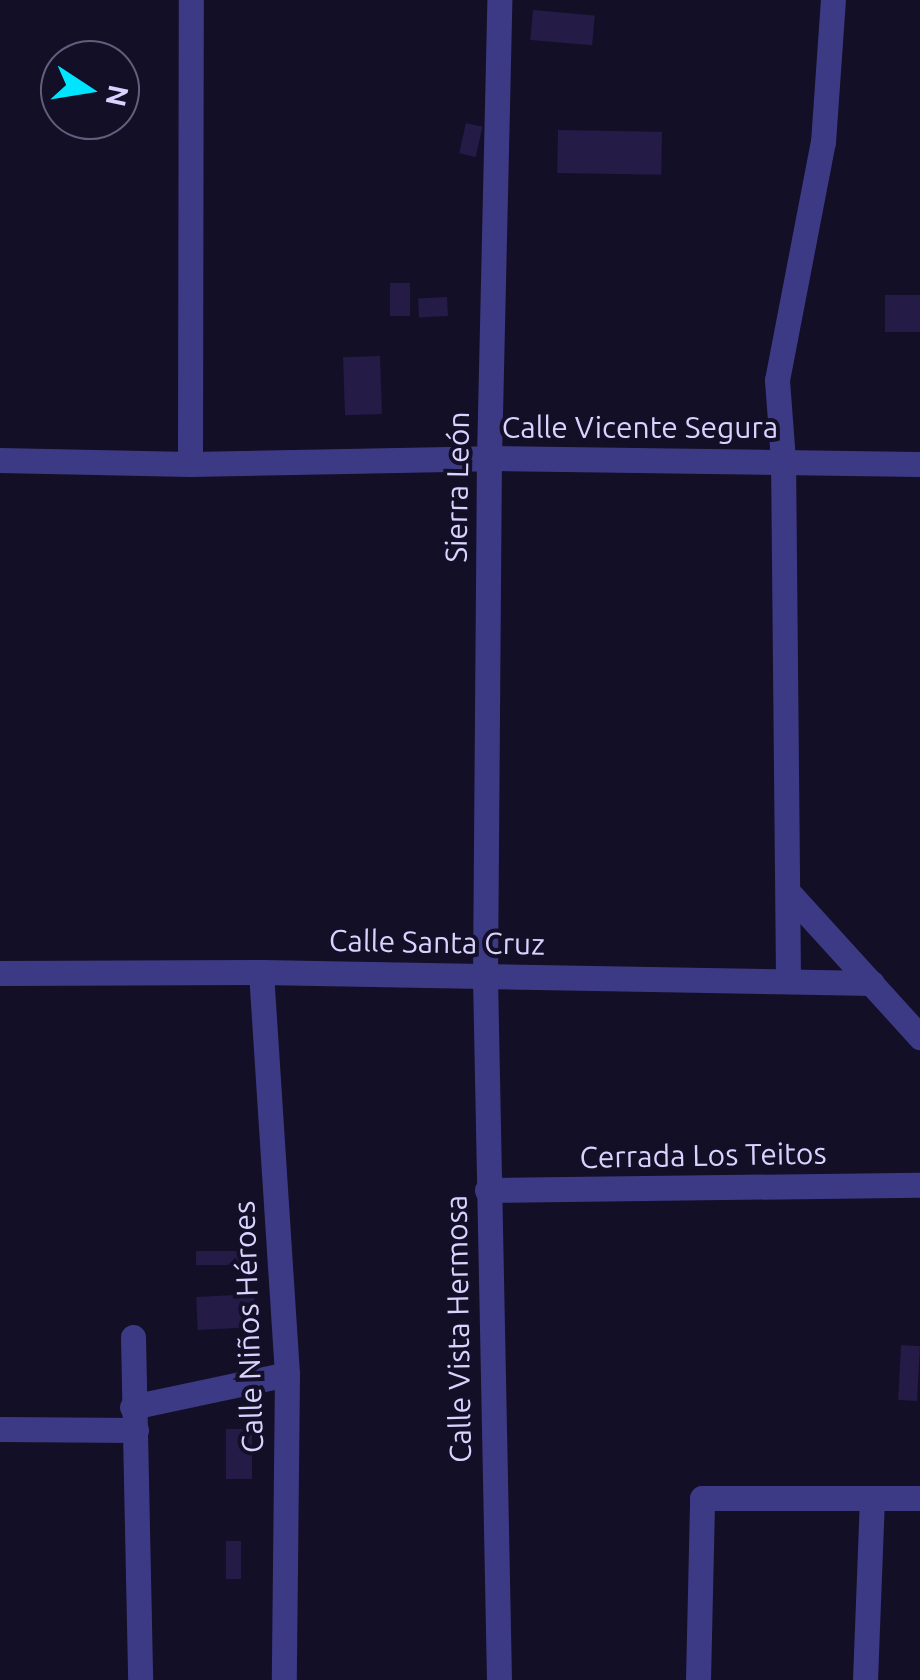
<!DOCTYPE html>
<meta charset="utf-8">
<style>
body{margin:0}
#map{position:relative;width:920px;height:1680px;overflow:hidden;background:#130f26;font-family:Ubuntu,sans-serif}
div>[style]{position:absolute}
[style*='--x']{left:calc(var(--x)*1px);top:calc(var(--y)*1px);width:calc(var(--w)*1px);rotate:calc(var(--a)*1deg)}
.building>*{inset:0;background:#241b47;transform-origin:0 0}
.minor>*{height:25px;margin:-12.5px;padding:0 12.5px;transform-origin:12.5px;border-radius:12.5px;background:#3d3a85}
span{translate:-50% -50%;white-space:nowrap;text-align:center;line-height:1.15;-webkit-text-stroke:8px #130f26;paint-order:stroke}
.street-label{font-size:30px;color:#d9d4ff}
.north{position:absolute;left:40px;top:40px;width:100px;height:100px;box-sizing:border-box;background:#130f26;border:2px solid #625e7d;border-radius:50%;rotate:102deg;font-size:28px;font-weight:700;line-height:40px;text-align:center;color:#d9d4ff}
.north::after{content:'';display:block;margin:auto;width:35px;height:45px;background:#00e5ff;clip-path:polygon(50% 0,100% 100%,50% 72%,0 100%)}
</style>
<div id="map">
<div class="building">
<div style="left:533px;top:10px;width:62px;height:30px;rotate:5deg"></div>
<div style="left:466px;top:123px;width:17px;height:31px;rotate:13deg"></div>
<div style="left:558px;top:130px;width:104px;height:43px;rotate:1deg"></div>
<div style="left:390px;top:283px;width:20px;height:33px"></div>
<div style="left:885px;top:295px;width:35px;height:37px"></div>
<div style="left:447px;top:297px;width:19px;height:29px;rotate:87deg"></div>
<div style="left:380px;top:356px;width:58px;height:37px;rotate:88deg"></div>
<div style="left:245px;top:1251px;width:14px;height:49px;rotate:90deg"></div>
<div style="left:254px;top:1294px;width:33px;height:58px;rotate:87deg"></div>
<div style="left:901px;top:1345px;width:19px;height:55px;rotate:3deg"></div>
<div style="left:226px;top:1429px;width:26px;height:50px"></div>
<div style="left:226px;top:1541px;width:15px;height:38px"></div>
</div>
<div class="minor">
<div style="--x:0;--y:460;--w:190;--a:1.2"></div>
<div style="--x:190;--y:464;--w:299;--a:-1.1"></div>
<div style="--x:489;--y:458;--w:431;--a:0.8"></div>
<div style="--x:190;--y:464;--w:464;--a:-89.9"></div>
<div style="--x:789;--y:893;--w:195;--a:47.7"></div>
<div style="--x:261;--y:972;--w:403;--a:86.3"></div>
<div style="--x:287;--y:1374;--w:306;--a:90.6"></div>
<div style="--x:0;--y:973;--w:261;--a:-0.2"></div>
<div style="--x:261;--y:972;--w:611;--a:1.03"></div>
<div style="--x:788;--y:978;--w:518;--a:-90.55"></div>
<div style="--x:783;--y:460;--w:80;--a:-94.3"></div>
<div style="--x:777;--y:380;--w:242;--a:-79.1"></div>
<div style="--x:823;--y:142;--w:142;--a:-86"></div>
<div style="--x:487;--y:1190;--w:433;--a:-0.7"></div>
<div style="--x:133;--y:1337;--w:343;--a:88.8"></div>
<div style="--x:132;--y:1407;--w:158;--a:-12"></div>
<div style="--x:0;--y:1429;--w:136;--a:0.4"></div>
<div style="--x:499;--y:1680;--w:705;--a:-91.14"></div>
<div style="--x:485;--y:975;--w:517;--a:-89.56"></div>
<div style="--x:489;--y:458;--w:458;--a:-88.7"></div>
<div style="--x:698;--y:1680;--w:182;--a:-88.7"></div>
<div style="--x:702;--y:1498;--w:218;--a:0"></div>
<div style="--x:865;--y:1680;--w:182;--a:-87.8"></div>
</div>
<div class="street-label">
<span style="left:640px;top:427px">Calle Vicente Segura</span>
<span style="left:457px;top:487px;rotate:-89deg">Sierra León</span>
<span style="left:437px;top:942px;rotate:1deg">Calle Santa Cruz</span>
<span style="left:703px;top:1155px;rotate:-1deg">Cerrada Los Teitos</span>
<span style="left:248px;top:1327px;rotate:-92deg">Calle Niños Héroes</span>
<span style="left:458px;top:1329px;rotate:-91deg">Calle Vista Hermosa</span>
</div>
<div class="north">N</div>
</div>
